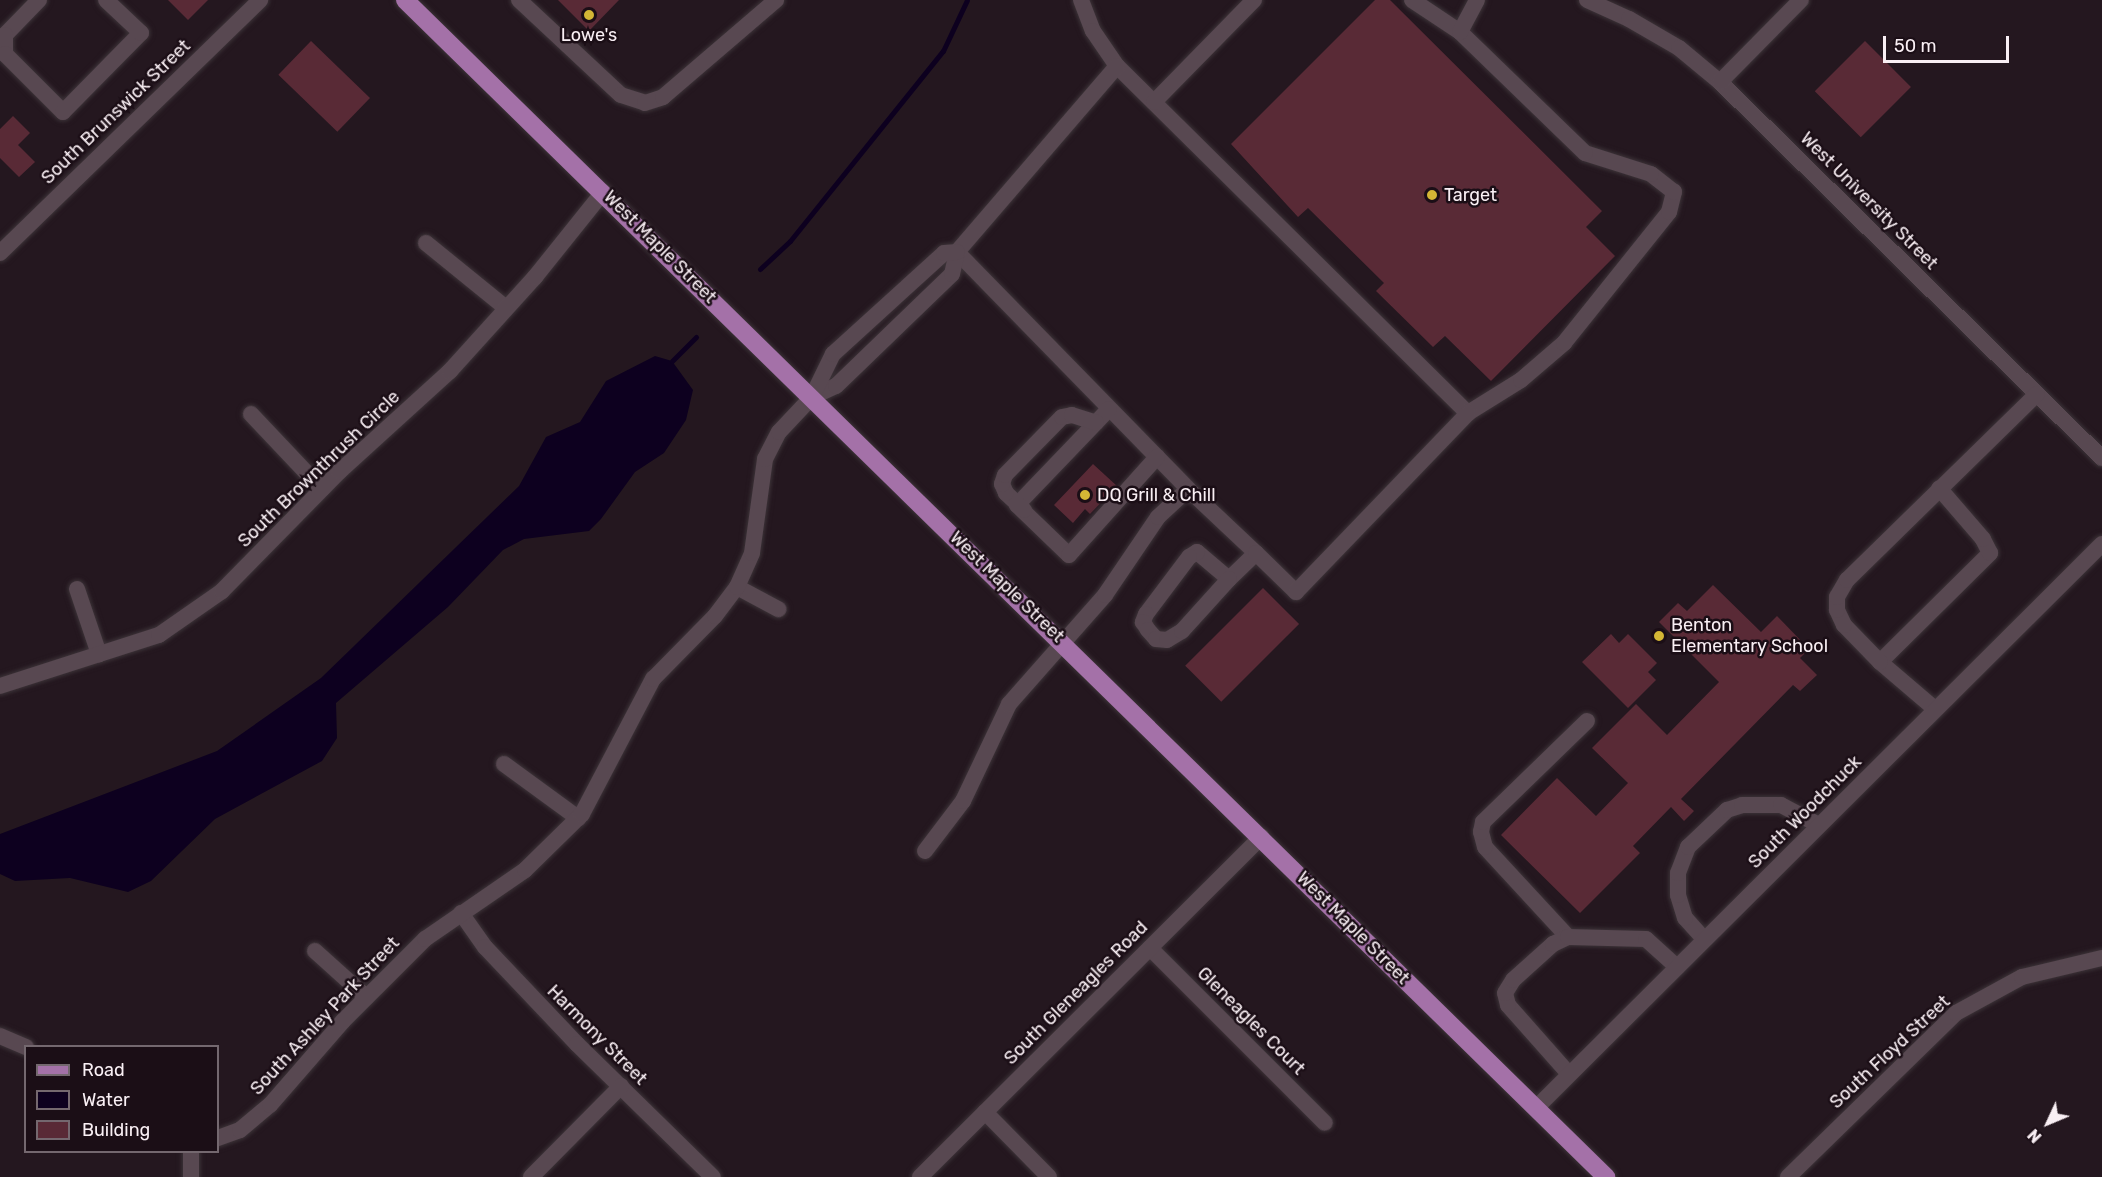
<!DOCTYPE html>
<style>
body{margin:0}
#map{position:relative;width:2102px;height:1177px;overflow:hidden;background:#24171f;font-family:Rubik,sans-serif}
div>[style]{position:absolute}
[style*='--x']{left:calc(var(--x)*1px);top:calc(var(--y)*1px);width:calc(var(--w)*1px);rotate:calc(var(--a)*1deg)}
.water>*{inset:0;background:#0d001f}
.stream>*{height:5px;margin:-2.5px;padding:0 2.5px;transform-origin:2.5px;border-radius:2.5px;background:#0d001f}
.building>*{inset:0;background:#592a36;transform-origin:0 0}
.roads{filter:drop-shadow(0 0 2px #3c3338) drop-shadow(0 0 2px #3c3338)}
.minor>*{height:16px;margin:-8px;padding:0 8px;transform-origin:8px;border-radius:8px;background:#584851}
.major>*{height:18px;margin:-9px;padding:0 9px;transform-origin:9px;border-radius:9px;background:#a471a8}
.dots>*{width:16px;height:16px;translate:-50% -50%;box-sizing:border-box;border:3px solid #1b0e16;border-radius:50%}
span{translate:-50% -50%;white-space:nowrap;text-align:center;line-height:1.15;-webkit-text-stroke:5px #1b0e16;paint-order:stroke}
.poi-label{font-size:18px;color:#f9eff4}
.left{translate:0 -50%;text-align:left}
.street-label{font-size:18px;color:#f9eff4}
.legend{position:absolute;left:24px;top:1045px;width:195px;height:108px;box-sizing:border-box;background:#1b0e16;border:2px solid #74686f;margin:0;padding:8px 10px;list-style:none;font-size:18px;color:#f9eff4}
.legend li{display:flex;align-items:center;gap:12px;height:30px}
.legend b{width:30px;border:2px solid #74686f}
.north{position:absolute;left:2018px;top:1093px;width:60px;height:60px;-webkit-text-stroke:4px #1b0e16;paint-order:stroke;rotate:226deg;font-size:16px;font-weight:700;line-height:24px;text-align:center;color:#f9eff4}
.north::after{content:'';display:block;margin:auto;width:21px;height:27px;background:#f9eff4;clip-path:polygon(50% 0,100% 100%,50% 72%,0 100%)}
.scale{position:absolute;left:1883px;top:36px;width:126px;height:27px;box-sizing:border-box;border:3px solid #f9eff4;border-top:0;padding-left:8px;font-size:18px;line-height:21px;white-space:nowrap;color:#f9eff4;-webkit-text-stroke:4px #1b0e16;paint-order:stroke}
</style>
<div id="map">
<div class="water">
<div style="clip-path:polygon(655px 356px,672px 361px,693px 390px,686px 420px,664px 453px,635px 472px,601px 519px,589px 531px,524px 539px,503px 550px,448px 607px,336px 703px,337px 738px,322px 761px,215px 819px,151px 881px,128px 892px,70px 878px,15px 881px,0 874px,0 834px,217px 751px,321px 678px,519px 486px,546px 437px,580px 422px,606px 381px)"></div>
</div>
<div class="stream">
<div style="--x:760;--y:269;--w:41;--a:-43"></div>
<div style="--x:790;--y:241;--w:244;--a:-51.2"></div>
<div style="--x:943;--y:51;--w:56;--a:-64.8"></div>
<div style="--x:672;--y:361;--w:34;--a:-45"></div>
</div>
<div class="building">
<div style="clip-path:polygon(168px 0,208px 0,188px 20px)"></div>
<div style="clip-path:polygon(558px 0,619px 0,589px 31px)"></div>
<div style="clip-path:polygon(1375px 0,1390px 0,1602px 211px,1586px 227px,1615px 256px,1491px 381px,1445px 336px,1433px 347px,1376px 291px,1384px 283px,1308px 208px,1298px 217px,1231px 144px)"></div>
<div style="left:311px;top:41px;width:82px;height:47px;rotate:44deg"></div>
<div style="left:1865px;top:41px;width:65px;height:71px;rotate:45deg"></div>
<div style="clip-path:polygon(13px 116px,30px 133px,18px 145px,35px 162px,19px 177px,0 158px,0 129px)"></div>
<div style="clip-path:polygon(1093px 464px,1117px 486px,1090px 514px,1085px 509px,1073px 523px,1054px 505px)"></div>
<div style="clip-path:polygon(1713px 585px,1761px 632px,1777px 616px,1809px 649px,1800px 658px,1817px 675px,1800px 691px,1793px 685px,1681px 799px,1694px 811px,1684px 821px,1671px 807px,1633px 846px,1640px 853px,1580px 913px,1501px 835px,1557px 778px,1596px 816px,1628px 783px,1592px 748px,1636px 704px,1667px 735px,1719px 682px,1659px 622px,1678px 603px,1687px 611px)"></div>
<div style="left:1263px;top:588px;width:51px;height:110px;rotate:45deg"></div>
<div style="clip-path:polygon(1611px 634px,1619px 643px,1628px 634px,1657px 663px,1648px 672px,1656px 680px,1628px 708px,1582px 662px)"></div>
</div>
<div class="roads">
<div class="minor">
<div style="--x:39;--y:0;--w:49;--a:134.2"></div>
<div style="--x:5;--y:35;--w:19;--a:90"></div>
<div style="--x:5;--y:54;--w:82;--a:45"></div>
<div style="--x:63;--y:112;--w:111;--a:-45.4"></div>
<div style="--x:141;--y:33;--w:48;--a:-136.7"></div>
<div style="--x:519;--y:0;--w:139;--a:43"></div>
<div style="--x:621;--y:95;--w:25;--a:18"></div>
<div style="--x:645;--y:103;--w:19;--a:-18"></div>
<div style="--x:663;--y:97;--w:149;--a:-40.6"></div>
<div style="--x:1081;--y:0;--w:33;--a:69"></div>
<div style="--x:1093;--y:31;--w:42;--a:55.6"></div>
<div style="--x:1117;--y:66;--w:494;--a:44.7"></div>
<div style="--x:1468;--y:413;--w:62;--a:-31.9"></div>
<div style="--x:1521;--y:380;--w:57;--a:-40.7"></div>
<div style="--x:1564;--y:343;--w:168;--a:-51.3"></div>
<div style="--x:1669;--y:212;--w:21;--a:-76"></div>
<div style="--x:1674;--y:192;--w:29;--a:-142"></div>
<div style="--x:1651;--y:174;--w:69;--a:-162.3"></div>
<div style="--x:1585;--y:153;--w:174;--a:-135.9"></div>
<div style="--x:1412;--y:0;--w:58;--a:33.7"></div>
<div style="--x:1460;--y:32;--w:36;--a:-62"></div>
<div style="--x:1587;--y:0;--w:46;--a:24.3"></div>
<div style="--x:1629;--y:19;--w:58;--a:30.1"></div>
<div style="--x:1679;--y:48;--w:53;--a:39.7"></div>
<div style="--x:1720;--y:82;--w:536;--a:44.55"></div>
<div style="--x:1720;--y:82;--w:115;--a:-45.4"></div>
<div style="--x:1154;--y:102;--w:143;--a:-45.6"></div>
<div style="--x:426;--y:243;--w:103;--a:39.1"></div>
<div style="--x:957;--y:252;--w:331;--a:45.7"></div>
<div style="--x:1188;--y:489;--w:93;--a:43.3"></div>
<div style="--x:1256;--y:553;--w:37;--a:136"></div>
<div style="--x:1229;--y:579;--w:42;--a:-139.8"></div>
<div style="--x:1197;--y:552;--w:9;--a:148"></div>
<div style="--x:1189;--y:557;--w:71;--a:127"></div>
<div style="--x:1146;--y:614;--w:9;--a:111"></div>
<div style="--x:1143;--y:622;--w:9;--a:58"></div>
<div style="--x:1148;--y:630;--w:12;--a:48"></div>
<div style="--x:1156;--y:639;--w:11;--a:5"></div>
<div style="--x:1167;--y:640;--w:17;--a:-31"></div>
<div style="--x:1182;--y:631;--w:70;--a:-47.9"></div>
<div style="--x:0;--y:253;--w:363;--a:-44.2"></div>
<div style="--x:812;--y:397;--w:26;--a:-25"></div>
<div style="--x:836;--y:386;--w:161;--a:-44"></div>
<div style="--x:952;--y:274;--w:23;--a:-77"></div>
<div style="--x:957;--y:252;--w:245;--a:-49.3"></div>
<div style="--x:1109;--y:409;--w:133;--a:133.8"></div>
<div style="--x:1017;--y:505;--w:72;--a:43.9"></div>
<div style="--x:1069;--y:555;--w:132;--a:-48.1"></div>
<div style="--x:251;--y:414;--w:103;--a:46.6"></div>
<div style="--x:1024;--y:510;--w:25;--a:-137"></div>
<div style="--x:1006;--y:493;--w:10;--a:-114"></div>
<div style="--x:1002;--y:484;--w:9;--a:-72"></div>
<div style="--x:1005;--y:475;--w:81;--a:-45.5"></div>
<div style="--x:1062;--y:417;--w:10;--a:-11"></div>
<div style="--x:1072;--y:415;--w:25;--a:18"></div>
<div style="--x:1256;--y:553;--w:56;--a:44.3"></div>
<div style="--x:1296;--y:592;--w:248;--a:-46.1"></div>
<div style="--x:737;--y:587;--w:47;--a:28.2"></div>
<div style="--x:77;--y:589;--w:69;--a:71.3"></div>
<div style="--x:1880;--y:662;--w:155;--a:-44.7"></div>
<div style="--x:1990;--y:553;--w:16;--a:-117"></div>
<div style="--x:1983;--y:539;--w:67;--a:-130.8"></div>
<div style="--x:0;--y:686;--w:167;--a:-17.8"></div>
<div style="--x:159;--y:635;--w:77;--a:-34.9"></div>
<div style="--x:222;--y:591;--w:168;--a:-45.5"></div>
<div style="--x:340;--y:471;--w:149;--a:-42.3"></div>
<div style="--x:450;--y:371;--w:127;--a:-47.9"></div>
<div style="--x:535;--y:277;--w:109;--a:-51.3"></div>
<div style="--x:1935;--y:709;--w:72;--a:-139.5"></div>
<div style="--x:1880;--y:662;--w:52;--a:-134.2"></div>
<div style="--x:1844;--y:625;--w:17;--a:-115"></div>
<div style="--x:1837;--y:610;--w:13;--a:-90"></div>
<div style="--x:1837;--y:597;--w:20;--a:-60"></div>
<div style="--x:1847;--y:580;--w:266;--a:-44.4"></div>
<div style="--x:504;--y:764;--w:92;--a:36.1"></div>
<div style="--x:925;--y:851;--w:63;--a:-52.8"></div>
<div style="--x:963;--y:801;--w:107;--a:-64.6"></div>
<div style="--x:1009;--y:704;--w:145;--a:-48.6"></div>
<div style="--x:1105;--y:595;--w:94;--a:-55.8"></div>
<div style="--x:1158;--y:517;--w:41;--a:-43"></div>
<div style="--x:461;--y:913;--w:42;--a:54.8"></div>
<div style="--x:485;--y:947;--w:134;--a:46.5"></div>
<div style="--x:577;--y:1044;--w:190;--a:44.4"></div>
<div style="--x:1568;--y:937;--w:122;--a:-132.7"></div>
<div style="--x:1485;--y:847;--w:16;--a:-105"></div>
<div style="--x:1481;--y:832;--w:10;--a:-79"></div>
<div style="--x:1483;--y:822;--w:145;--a:-44.2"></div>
<div style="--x:1704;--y:939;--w:28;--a:-132"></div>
<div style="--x:1685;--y:918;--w:24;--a:-107"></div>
<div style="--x:1678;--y:895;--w:22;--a:-90"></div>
<div style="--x:1678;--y:873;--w:28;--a:-69"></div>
<div style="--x:1688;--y:847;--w:54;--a:-43.5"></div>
<div style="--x:1727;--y:810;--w:16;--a:-18"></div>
<div style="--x:1742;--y:805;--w:39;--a:0"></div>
<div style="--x:1781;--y:805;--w:43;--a:27.8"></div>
<div style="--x:1150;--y:948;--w:247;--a:45"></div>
<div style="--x:315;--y:951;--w:69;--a:42"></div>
<div style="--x:0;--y:1036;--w:28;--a:23"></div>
<div style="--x:1569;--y:1074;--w:92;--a:-131.5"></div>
<div style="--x:1508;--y:1005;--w:12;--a:-104"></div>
<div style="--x:1505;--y:993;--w:15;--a:-58"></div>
<div style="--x:1513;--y:980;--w:54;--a:-42"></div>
<div style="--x:1553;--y:944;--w:17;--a:-25"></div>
<div style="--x:1568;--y:937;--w:78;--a:1.5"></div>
<div style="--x:1646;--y:939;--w:42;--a:42.1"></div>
<div style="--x:1536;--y:1108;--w:799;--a:-44.9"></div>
<div style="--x:985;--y:1112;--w:91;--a:45.4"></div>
<div style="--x:218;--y:1138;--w:23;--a:-20"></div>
<div style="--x:240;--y:1130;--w:39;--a:-40"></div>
<div style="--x:270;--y:1105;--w:111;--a:-49"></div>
<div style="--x:343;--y:1021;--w:116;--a:-45"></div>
<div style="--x:425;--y:939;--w:121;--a:-34.6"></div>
<div style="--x:525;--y:870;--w:80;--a:-44.5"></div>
<div style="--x:582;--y:814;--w:153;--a:-62.3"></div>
<div style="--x:653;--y:679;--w:88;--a:-45.5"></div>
<div style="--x:715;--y:616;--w:36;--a:-53"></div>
<div style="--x:737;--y:587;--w:37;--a:-66"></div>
<div style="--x:752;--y:553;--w:95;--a:-82.1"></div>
<div style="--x:765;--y:459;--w:30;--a:-63"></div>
<div style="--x:779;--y:432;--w:48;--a:-46.7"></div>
<div style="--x:812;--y:397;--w:48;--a:-64"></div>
<div style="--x:833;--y:354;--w:150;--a:-42.3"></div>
<div style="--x:944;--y:253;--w:13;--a:-4"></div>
<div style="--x:191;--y:1152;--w:25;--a:90"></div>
<div style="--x:531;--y:1177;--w:128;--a:-45.3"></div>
<div style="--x:920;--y:1177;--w:482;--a:-44.9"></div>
<div style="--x:1788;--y:1177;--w:235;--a:-44.3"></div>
<div style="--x:1956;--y:1013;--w:75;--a:-28.6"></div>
<div style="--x:2022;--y:977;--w:82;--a:-13.4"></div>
</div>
<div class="major">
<div style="--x:405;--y:0;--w:1682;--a:44.42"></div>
</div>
</div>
<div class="dots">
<div style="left:589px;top:15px;background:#d4b635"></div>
<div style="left:1432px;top:195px;background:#d4b635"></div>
<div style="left:1085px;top:495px;background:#d4b635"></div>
<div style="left:1659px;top:636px;background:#d4b635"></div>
</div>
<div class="poi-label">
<span style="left:589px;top:35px">Lowe's</span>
<span class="left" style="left:1444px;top:195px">Target</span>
<span class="left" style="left:1097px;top:495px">DQ Grill &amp; Chill</span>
<span class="left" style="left:1671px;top:636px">Benton<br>Elementary School</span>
</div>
<div class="street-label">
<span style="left:116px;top:112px;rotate:-44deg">South Brunswick Street</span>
<span style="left:1869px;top:201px;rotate:45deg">West University Street</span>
<span style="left:660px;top:247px;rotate:45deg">West Maple Street</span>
<span style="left:319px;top:469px;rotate:-44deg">South Brownthrush Circle</span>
<span style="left:1007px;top:587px;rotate:44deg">West Maple Street</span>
<span style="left:1805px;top:812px;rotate:-45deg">South Woodchuck</span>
<span style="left:1353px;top:928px;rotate:45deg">West Maple Street</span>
<span style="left:1076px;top:993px;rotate:-45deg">South Gleneagles Road</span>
<span style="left:325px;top:1016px;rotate:-47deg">South Ashley Park Street</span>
<span style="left:1251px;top:1021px;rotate:45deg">Gleneagles Court</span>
<span style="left:597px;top:1035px;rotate:45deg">Harmony Street</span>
<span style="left:1890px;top:1052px;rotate:-43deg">South Floyd Street</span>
</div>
<ul class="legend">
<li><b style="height:8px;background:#a471a8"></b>Road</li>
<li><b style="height:16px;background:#0d001f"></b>Water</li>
<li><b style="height:16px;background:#592a36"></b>Building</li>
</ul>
<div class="north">N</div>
<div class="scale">50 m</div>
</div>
